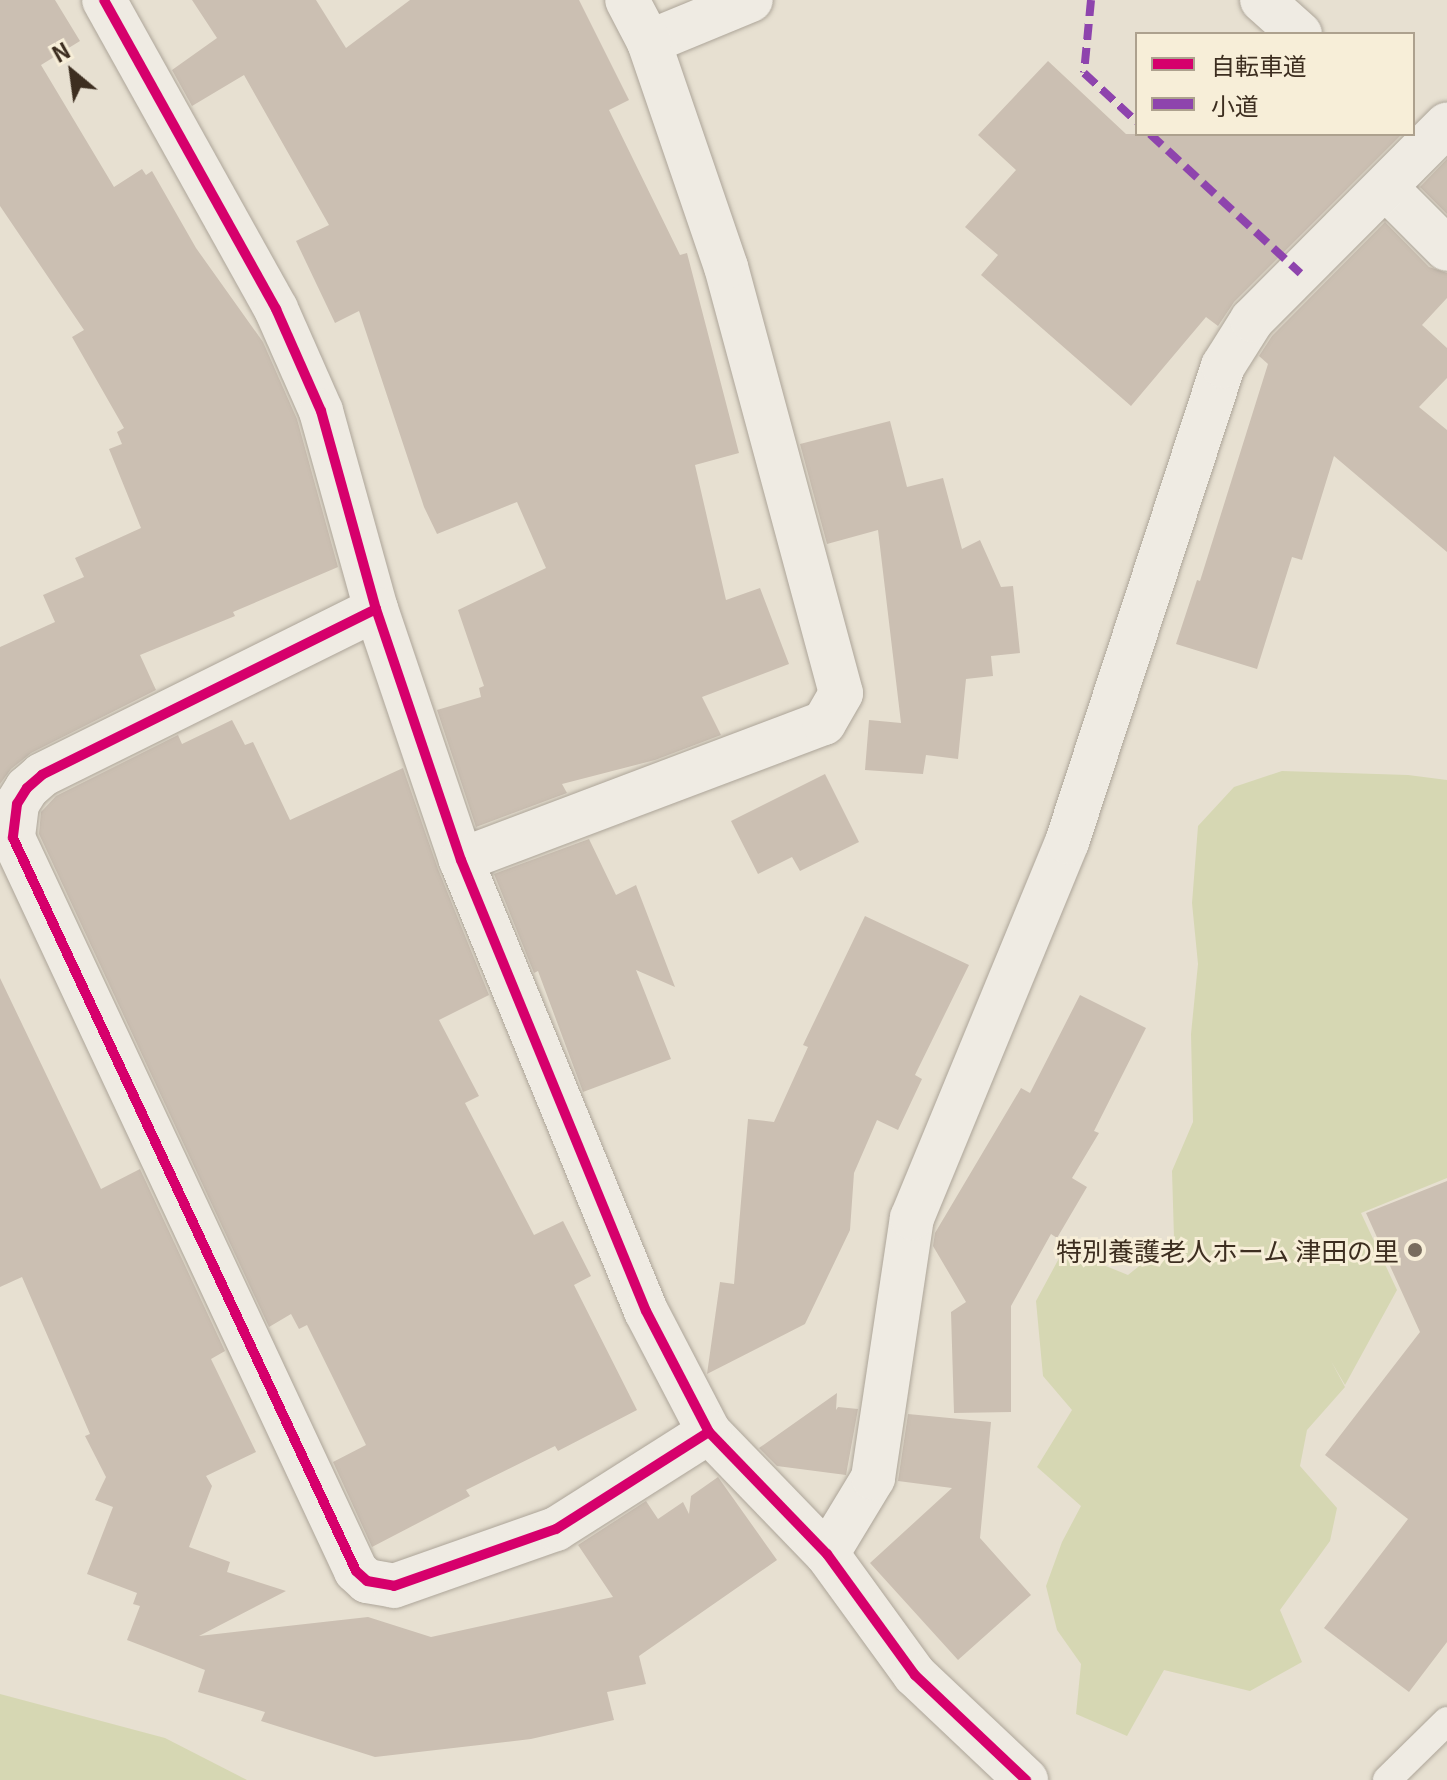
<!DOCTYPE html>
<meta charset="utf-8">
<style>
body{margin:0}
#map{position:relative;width:1447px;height:1780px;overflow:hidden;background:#e7e0d1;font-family:Georgia,"Noto Sans JP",serif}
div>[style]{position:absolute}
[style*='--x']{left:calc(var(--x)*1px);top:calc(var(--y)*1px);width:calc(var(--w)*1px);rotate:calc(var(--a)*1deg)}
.green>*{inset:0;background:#d6d7b3}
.building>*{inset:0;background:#cbbfb2}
.roads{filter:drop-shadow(0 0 2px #ada599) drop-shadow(0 0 2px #ada599)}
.service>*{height:28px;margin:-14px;padding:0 14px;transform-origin:14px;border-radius:14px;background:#efebe3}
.minor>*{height:44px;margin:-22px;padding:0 22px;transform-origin:22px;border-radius:22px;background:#efebe3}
.quiet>*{height:8px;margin-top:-4px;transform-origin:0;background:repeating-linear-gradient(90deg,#8e44ad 0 16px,transparent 0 24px)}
.cycleway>*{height:10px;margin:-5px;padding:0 5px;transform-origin:5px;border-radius:5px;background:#d6006c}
.dots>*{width:22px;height:22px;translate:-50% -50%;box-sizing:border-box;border:4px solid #f7eed8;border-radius:50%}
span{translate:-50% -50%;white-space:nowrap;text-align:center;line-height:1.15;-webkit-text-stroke:6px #f7eed8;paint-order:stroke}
.poi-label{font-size:26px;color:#3d2e20}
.right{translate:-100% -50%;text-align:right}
.legend{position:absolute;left:1135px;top:32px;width:280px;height:104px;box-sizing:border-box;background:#f7eed8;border:2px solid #ada18e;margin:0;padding:10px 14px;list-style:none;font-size:24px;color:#3d2e20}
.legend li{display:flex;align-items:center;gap:16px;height:40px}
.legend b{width:40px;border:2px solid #ada18e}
.north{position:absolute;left:32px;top:32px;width:80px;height:80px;-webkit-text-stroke:6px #f7eed8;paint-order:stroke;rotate:331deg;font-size:22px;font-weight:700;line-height:32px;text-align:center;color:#3d2e20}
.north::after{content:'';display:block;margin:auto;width:28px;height:36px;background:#3d2e20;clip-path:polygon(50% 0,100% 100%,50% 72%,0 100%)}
</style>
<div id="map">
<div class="green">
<div style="clip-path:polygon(1282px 771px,1408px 775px,1447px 780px,1447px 1178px,1361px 1213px,1397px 1290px,1345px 1385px,1331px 1361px,1345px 1387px,1307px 1430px,1300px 1466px,1337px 1508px,1330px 1541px,1280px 1610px,1302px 1662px,1250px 1691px,1164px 1670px,1127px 1736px,1076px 1714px,1081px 1664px,1057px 1630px,1046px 1586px,1062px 1542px,1081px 1506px,1037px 1467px,1072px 1410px,1043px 1376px,1036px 1301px,1064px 1249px,1128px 1275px,1174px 1238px,1172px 1171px,1193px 1122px,1191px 1034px,1198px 964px,1192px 903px,1198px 826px,1234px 787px)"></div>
<div style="clip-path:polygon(0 1694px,165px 1738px,247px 1780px,0 1780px)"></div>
</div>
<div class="building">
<div style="clip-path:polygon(0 0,55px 0,80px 41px,41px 65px,114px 187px,142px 169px,146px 175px,152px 171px,196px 248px,263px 342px,297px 419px,338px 567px,233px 612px,235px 616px,140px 655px,156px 690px,31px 753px,11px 769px,0 784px,0 647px,55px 622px,43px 595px,84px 577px,75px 558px,141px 528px,109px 449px,122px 444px,117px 432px,124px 428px,72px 337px,84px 330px,0 206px)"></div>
<div style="clip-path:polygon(192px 0,316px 0,346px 48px,410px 0,579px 0,629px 100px,609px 110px,680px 255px,687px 253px,739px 453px,695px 465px,726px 600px,760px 588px,789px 664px,702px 697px,721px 735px,655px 760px,562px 784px,567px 793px,476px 827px,437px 710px,481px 697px,479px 688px,484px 686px,458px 610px,546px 568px,517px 502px,437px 534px,424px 507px,359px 311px,335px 323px,296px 241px,329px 225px,244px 75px,192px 106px,172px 70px,217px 38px)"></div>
<div style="clip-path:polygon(1048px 61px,1126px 134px,1402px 134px,1234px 302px,1218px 326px,1206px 317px,1131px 406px,981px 275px,998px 255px,965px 227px,1016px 170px,978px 135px)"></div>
<div style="clip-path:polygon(1447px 159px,1447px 214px,1420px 187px)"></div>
<div style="clip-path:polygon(1385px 222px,1429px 267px,1447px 273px,1447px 298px,1422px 325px,1447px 348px,1447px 378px,1419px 407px,1447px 430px,1447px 552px,1334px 456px,1302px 560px,1292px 557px,1257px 669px,1176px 644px,1197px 580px,1200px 581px,1268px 364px,1259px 356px,1272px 336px)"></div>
<div style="clip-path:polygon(890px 421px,907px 487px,943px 478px,962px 549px,980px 540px,1001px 587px,1013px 586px,1020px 653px,991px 656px,993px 676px,966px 679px,958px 759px,926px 755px,923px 774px,865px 770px,869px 720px,901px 723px,878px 530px,827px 544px,800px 444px)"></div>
<div style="clip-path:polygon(232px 720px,245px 745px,253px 742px,290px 820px,403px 768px,438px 869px,489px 995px,439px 1020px,479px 1096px,465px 1103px,534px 1235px,563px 1221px,591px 1276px,574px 1285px,637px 1410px,558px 1451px,555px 1446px,466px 1490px,470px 1496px,372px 1547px,333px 1462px,366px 1445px,307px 1325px,299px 1329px,291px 1314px,269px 1327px,39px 834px,41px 812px,56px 796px,178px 735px,182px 744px)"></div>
<div style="clip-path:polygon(825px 774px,859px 842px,800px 871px,792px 857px,758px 874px,731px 821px)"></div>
<div style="clip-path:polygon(589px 839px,616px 895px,636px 885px,675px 987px,636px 970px,671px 1059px,583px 1092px,538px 971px,534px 973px,494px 874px)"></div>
<div style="clip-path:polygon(865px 916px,969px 965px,915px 1075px,922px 1079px,898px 1130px,877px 1120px,854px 1173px,850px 1230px,805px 1324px,707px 1374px,720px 1282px,734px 1284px,748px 1119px,774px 1122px,808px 1047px,803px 1045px)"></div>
<div style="clip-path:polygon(0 978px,101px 1189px,140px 1169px,225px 1351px,211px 1359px,256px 1452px,206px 1476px,212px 1486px,189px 1547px,230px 1562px,227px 1572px,286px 1591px,199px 1636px,368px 1617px,431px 1637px,613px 1597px,578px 1545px,646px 1501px,658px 1519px,683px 1502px,689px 1514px,691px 1496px,718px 1477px,777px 1560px,639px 1656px,646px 1684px,607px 1692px,614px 1720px,531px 1739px,375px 1757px,261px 1721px,265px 1712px,198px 1692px,205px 1670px,127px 1640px,140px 1606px,133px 1604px,137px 1593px,87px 1574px,113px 1507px,95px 1500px,106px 1477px,85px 1436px,90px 1434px,22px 1277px,0 1287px)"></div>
<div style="clip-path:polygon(1080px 995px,1146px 1028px,1094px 1131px,1099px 1133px,1072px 1178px,1087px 1187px,1057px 1238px,1051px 1234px,1011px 1306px,1011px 1412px,954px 1413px,951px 1312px,966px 1302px,933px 1246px,935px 1233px,1021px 1088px,1030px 1093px)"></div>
<div style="clip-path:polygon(1447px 1181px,1447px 1642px,1409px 1692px,1324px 1628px,1408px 1519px,1325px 1455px,1420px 1332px,1366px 1213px)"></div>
<div style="clip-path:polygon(837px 1393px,836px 1410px,838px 1407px,858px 1409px,846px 1475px,777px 1466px,759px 1448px)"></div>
<div style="clip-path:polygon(908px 1414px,991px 1422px,980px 1538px,1031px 1595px,958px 1660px,870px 1563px,952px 1488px,898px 1481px)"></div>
</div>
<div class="roads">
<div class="service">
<div style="--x:1387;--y:1780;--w:84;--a:-44.5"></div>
</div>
<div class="minor">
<div style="--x:104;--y:0;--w:354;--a:60.9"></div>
<div style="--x:276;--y:309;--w:111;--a:66.2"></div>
<div style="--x:321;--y:411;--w:205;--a:74.5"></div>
<div style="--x:376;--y:609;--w:265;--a:71.3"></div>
<div style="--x:461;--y:860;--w:487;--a:67.7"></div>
<div style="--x:646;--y:1311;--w:136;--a:62.5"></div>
<div style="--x:709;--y:1432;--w:170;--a:46"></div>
<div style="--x:827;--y:1554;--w:150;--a:54"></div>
<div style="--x:915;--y:1675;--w:153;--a:43.4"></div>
<div style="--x:1262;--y:0;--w:51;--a:41.8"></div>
<div style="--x:649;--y:42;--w:110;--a:-22.4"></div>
<div style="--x:1386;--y:188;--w:86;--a:45"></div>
<div style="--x:376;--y:609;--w:373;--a:153.6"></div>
<div style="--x:42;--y:775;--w:20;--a:139"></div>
<div style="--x:27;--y:788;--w:19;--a:122"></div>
<div style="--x:17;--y:804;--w:34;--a:97"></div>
<div style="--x:13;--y:838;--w:809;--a:64.92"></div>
<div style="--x:356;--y:1571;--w:15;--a:42"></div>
<div style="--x:367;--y:1581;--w:27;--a:10"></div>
<div style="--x:394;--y:1586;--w:172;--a:-19.4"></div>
<div style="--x:556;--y:1529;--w:181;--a:-32.4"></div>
<div style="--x:461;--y:860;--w:388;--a:-20.7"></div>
<div style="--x:824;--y:723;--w:34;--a:-60"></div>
<div style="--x:841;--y:693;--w:441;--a:-105.1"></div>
<div style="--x:726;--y:267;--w:238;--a:-108.9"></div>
<div style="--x:649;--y:42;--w:47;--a:-117.6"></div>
<div style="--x:827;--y:1554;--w:89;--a:-58.8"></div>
<div style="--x:873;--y:1478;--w:263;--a:-81.5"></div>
<div style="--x:912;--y:1218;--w:407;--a:-67.6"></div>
<div style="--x:1067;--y:842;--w:501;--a:-71.85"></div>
<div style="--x:1223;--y:366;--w:54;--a:-57.8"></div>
<div style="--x:1252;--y:320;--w:276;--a:-45.1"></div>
</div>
</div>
<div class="quiet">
<div style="--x:1091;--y:0;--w:73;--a:95.5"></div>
<div style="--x:1084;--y:73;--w:72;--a:42.8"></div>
<div style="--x:1150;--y:134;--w:205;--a:42.8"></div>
</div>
<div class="cycleway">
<div style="--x:104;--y:0;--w:354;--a:60.9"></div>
<div style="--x:276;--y:309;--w:111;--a:66.2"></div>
<div style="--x:321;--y:411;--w:205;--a:74.5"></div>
<div style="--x:376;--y:609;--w:265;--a:71.3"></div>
<div style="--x:461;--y:860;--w:487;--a:67.7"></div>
<div style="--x:646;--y:1311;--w:136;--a:62.5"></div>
<div style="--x:709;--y:1432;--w:170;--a:46"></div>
<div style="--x:827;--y:1554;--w:150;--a:54"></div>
<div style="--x:915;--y:1675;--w:153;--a:43.4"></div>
<div style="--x:376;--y:609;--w:373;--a:153.6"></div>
<div style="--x:42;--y:775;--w:20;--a:139"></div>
<div style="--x:27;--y:788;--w:19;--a:122"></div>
<div style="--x:17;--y:804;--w:34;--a:97"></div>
<div style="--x:13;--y:838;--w:809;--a:64.92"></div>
<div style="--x:356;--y:1571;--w:15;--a:42"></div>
<div style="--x:367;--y:1581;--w:27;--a:10"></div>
<div style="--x:394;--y:1586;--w:172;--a:-19.4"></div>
<div style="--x:556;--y:1529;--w:181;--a:-32.4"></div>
</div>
<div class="dots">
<div style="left:1415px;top:1250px;background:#786c5e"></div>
</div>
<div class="poi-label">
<span class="right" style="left:1399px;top:1250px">特別養護老人ホーム 津田の里</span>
</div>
<ul class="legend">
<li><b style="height:10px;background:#d6006c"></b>自転車道</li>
<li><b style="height:10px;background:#8e44ad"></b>小道</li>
</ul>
<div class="north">N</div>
</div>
